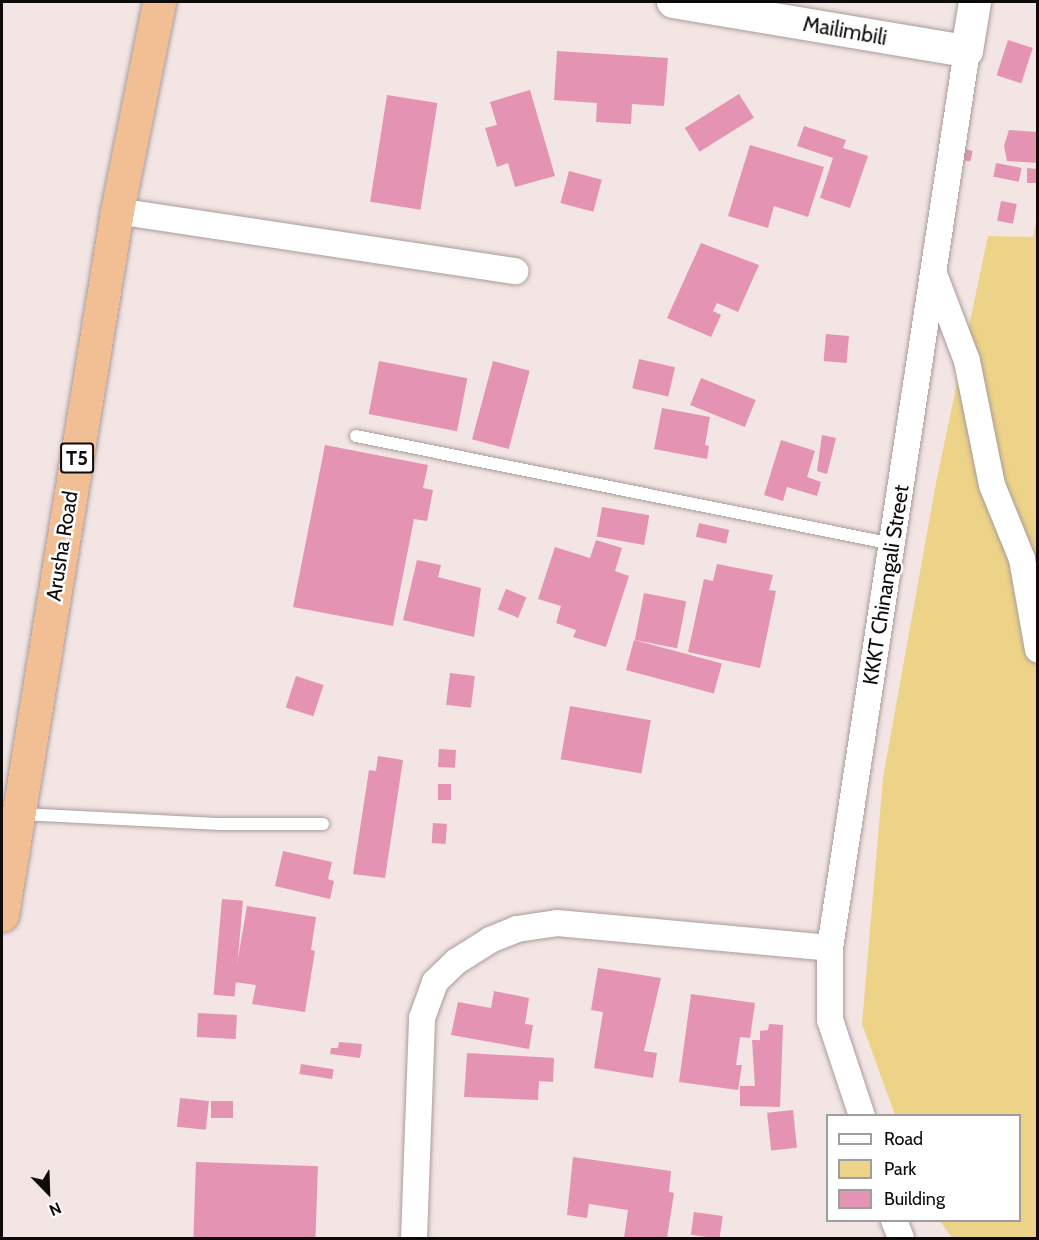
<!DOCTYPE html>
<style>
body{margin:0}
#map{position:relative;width:1039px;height:1240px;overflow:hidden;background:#f2e5e3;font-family:Cabin,sans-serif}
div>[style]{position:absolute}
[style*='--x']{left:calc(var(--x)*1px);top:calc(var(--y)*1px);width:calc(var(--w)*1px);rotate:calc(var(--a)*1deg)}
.green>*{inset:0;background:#ecd387}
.building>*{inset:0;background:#e493b2;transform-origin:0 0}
.roads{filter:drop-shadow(0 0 2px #a99c9b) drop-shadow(0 0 2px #a99c9b)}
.service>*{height:12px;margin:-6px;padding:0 6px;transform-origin:6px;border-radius:6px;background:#fff}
.minor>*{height:26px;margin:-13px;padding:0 13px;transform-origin:13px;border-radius:13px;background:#fff}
.tertiary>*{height:32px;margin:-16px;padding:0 16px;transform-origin:16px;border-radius:16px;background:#fff}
.trunk>*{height:33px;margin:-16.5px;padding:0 16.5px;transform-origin:16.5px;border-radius:16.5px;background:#f2be94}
span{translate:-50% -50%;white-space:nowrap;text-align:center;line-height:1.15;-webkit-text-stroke:5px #fff;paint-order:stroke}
.shield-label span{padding:2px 4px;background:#fff;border:2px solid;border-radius:4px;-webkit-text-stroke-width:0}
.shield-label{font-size:20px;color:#0f0b0a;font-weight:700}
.street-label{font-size:21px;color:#0f0b0a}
.frame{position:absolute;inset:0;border:3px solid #0f0b0a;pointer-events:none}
.legend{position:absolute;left:826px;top:1114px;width:195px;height:108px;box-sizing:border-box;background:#fff;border:2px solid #9f9d9d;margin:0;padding:8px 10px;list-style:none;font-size:18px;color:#0f0b0a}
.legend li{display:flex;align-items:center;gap:12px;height:30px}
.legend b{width:30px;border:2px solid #9f9d9d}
.north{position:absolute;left:18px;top:1162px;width:60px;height:60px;-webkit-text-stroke:4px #fff;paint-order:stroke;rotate:157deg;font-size:16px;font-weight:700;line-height:24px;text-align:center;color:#0f0b0a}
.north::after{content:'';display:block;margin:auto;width:21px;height:27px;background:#0f0b0a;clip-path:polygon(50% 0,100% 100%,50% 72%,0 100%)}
</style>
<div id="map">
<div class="green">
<div style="clip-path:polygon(1037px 217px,1037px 1238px,952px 1238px,940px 1221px,1020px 1220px,1020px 1116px,895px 1115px,862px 1024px,883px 778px,936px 483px,988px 236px,1033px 237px)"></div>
</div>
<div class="building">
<div style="left:1008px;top:40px;width:26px;height:37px;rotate:18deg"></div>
<div style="clip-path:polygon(557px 51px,668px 58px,664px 106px,632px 104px,631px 124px,596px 122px,597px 103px,554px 100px)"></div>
<div style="clip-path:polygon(530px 90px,555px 176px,515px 187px,508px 163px,497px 167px,485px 128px,497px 125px,490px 102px)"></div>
<div style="left:739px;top:94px;width:28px;height:64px;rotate:58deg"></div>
<div style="left:387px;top:95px;width:51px;height:108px;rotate:9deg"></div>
<div style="clip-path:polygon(804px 126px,846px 140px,843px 148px,868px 156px,850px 208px,820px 198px,833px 158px,797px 146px)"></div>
<div style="clip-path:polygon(1009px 130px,1038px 132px,1038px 163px,1007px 161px,1004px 146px)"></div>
<div style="clip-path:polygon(750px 145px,824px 167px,808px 217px,774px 206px,768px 228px,728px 216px)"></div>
<div style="left:965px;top:149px;width:8px;height:11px;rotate:14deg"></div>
<div style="left:996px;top:163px;width:26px;height:14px;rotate:11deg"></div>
<div style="clip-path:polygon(1027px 168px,1037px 169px,1036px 183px,1027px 183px)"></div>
<div style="left:569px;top:171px;width:34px;height:33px;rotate:15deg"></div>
<div style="left:1001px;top:201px;width:16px;height:20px;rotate:11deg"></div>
<div style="clip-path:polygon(701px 243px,759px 265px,738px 312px,717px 303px,713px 311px,721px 315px,711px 337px,667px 318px)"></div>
<div style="left:826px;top:334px;width:23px;height:27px;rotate:5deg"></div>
<div style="left:639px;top:359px;width:37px;height:30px;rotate:13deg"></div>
<div style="left:379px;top:361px;width:90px;height:54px;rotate:11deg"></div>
<div style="left:493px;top:361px;width:38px;height:81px;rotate:15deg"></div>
<div style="left:701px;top:378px;width:59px;height:29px;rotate:22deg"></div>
<div style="clip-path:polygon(662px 408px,710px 417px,705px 445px,709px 446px,707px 459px,654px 449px)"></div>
<div style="clip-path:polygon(822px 435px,836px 438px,827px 474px,817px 471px)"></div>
<div style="clip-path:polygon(781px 440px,815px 451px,807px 477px,821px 482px,817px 496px,787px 487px,783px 501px,764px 495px)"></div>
<div style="clip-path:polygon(325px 445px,428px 465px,423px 488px,433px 490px,427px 521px,414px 519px,393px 626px,293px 607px)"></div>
<div style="left:602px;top:507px;width:48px;height:30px;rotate:10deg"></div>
<div style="left:699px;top:523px;width:31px;height:14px;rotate:13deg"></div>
<div style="clip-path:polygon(596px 540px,622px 548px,615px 571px,629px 576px,606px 647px,573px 637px,576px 630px,556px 623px,561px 606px,538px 599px,555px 547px,590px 558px)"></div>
<div style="clip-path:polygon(417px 560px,441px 565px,438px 577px,481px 588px,474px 637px,403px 620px)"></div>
<div style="clip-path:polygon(717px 564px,773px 575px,769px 590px,776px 591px,760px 668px,688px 652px,704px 579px,713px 581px)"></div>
<div style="left:506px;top:589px;width:22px;height:22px;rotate:22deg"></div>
<div style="left:644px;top:593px;width:43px;height:48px;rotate:11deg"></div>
<div style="left:634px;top:640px;width:91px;height:31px;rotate:15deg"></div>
<div style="left:450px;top:673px;width:25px;height:32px;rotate:7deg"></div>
<div style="left:296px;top:676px;width:29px;height:33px;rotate:18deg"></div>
<div style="left:570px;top:706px;width:82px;height:54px;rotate:10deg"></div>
<div style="left:439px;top:749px;width:17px;height:18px;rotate:3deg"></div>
<div style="clip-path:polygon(378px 756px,403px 760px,385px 878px,353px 874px,369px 770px,376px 771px)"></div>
<div style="left:451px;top:784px;width:16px;height:13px;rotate:90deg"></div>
<div style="left:433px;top:823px;width:14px;height:20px;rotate:4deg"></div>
<div style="clip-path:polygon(283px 851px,332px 862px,328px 879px,334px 881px,330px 899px,275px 886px)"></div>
<div style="left:222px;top:899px;width:21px;height:96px;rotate:5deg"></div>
<div style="clip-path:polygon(247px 906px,316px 917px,311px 950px,315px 951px,305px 1012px,252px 1004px,256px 985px,234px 982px)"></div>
<div style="clip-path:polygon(598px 968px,661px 978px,644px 1051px,657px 1053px,653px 1078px,594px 1068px,603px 1012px,591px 1010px)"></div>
<div style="clip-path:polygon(494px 991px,529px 998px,525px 1024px,533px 1025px,529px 1049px,451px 1035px,458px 1002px,491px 1008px)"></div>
<div style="clip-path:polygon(691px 994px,755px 1003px,750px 1038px,740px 1037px,736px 1065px,742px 1065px,738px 1090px,679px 1082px)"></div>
<div style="left:198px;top:1013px;width:39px;height:24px;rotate:3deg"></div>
<div style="clip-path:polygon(769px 1024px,783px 1025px,780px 1107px,740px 1106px,740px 1086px,755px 1086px,752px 1040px,760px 1040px,760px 1031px,768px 1030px)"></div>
<div style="clip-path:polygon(339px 1042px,362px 1044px,360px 1058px,330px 1054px,331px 1048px,338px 1048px)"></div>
<div style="clip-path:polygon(467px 1053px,554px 1058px,553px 1082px,539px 1081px,538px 1100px,464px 1097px)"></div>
<div style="left:301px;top:1064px;width:33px;height:10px;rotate:9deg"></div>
<div style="left:180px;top:1098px;width:29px;height:29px;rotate:6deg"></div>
<div style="left:233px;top:1101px;width:17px;height:22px;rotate:90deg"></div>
<div style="left:793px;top:1110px;width:38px;height:26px;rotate:84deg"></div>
<div style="clip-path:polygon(573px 1157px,671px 1171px,669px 1192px,674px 1193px,667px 1238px,624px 1238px,628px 1210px,589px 1204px,587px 1218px,567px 1215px)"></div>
<div style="left:196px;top:1162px;width:122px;height:76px;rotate:2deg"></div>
<div style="left:694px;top:1212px;width:29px;height:23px;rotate:8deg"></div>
</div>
<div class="roads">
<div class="service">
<div style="--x:356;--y:436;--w:548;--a:11.37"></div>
<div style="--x:21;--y:814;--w:200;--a:2.9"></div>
<div style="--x:221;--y:824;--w:102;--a:0"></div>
</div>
<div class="minor">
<div style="--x:117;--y:211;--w:403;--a:8.6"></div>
<div style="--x:934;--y:274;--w:93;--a:69.2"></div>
<div style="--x:967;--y:361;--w:126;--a:78.6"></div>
<div style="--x:992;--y:485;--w:80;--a:67.9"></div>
<div style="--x:1022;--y:559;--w:92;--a:80"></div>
<div style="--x:862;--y:1116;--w:101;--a:-108.4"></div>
<div style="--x:830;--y:1020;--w:72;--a:-90"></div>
<div style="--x:830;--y:948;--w:907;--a:-81.32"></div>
<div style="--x:894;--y:1220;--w:19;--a:69"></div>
<div style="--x:414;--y:1238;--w:220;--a:-87.9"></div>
<div style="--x:422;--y:1018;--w:38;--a:-70"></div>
<div style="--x:435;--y:982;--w:30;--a:-44"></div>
<div style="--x:457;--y:961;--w:39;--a:-32"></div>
<div style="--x:490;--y:940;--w:29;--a:-22"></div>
<div style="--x:517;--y:929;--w:40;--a:-8.5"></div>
<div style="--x:557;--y:923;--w:274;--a:5.2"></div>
</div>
<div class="tertiary">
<div style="--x:673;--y:2;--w:298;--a:9.5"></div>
<div style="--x:967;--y:51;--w:50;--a:-80.7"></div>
</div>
<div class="trunk">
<div style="--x:2;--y:915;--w:713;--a:-80.72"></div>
<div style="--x:117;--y:211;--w:213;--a:-78.6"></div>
</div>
</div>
<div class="shield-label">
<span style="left:77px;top:458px">T5</span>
</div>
<div class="street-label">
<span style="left:845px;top:31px;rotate:10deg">Mailimbili</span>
<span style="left:62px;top:546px;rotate:-81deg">Arusha Road</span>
<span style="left:886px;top:585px;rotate:-81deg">KKKT Chinangali Street</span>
</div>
<div class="frame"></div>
<ul class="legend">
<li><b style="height:8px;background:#fff"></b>Road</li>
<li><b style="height:16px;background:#ecd387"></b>Park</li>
<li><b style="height:16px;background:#e493b2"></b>Building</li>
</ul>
<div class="north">N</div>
</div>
